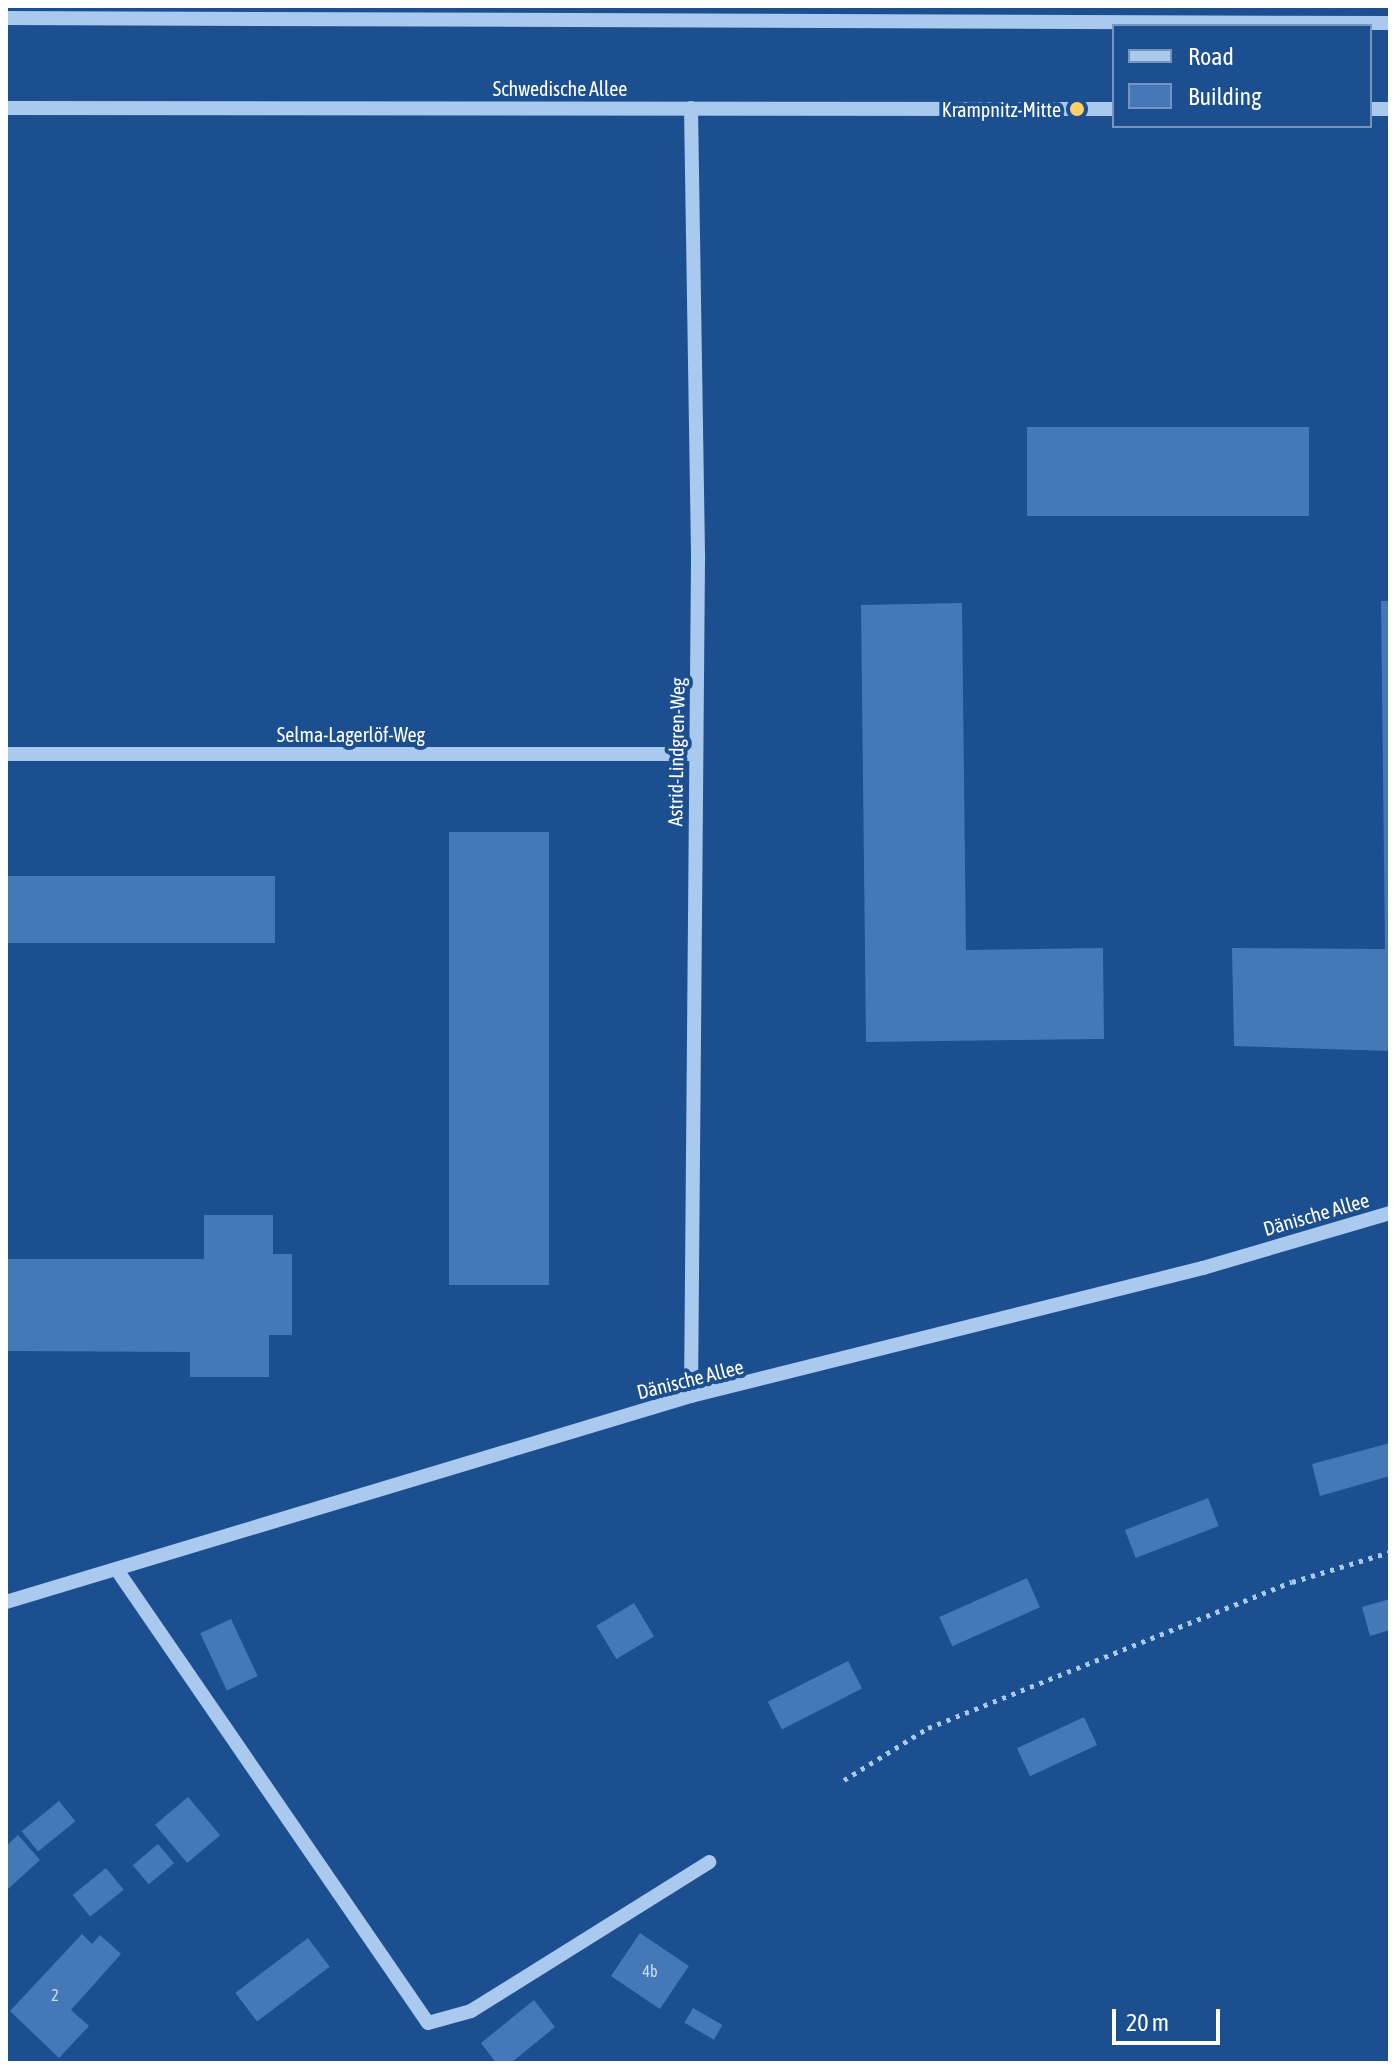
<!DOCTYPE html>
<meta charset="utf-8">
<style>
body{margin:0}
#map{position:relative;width:1396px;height:2069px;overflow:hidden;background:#1b4f8f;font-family:"Asap Condensed",sans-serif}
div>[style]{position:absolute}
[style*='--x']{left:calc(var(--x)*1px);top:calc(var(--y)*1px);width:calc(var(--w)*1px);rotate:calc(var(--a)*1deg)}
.building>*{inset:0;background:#4478b7;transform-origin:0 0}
.path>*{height:5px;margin-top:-2.5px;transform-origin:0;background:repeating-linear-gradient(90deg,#a9c9ee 0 4px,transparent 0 10px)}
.minor>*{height:14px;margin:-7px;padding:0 7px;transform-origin:7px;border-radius:7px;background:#a9c9ee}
.dots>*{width:22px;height:22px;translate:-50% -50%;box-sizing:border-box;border:4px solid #1b4f8f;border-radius:50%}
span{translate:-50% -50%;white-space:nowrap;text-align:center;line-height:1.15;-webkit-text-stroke:8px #1b4f8f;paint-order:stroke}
.number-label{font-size:16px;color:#d0dded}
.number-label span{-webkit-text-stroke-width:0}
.street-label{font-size:20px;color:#fff}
.poi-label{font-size:20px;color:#fff}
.right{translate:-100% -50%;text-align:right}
.frame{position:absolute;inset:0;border:8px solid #fff;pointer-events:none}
.legend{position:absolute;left:1112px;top:24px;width:260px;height:104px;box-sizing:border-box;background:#1b4f8f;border:2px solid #7695bc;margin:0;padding:10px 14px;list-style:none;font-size:24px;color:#fff}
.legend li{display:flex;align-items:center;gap:16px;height:40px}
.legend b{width:40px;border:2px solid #7695bc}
.scale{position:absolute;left:1112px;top:2009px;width:108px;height:36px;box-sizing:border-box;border:4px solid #fff;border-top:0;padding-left:10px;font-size:24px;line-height:28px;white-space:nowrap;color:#fff;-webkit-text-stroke:6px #1b4f8f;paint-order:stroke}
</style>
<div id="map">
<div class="building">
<div style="left:1027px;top:427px;width:282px;height:89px"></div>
<div style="clip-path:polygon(1381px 601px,1390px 601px,1390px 1051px,1234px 1046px,1232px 948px,1385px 949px)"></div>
<div style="clip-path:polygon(962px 603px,966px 950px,1103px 948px,1104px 1039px,866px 1042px,861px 605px)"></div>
<div style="left:449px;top:832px;width:100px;height:453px"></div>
<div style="left:275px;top:876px;width:67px;height:269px;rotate:90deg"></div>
<div style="clip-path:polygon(204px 1215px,273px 1215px,273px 1254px,292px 1254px,292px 1335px,269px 1335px,269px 1377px,190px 1377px,190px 1352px,6px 1351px,6px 1259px,204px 1259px)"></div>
<div style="clip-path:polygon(1390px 1443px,1390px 1476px,1320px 1496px,1312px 1464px)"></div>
<div style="left:1208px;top:1498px;width:30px;height:89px;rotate:69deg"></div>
<div style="left:1027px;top:1578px;width:32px;height:96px;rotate:66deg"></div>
<div style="clip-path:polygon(1390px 1599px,1390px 1630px,1370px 1636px,1362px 1607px)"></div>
<div style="left:634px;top:1603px;width:39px;height:44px;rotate:59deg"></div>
<div style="left:231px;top:1619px;width:63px;height:34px;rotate:65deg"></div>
<div style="left:848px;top:1661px;width:31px;height:90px;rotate:63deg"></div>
<div style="left:1084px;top:1717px;width:31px;height:74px;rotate:65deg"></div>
<div style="left:188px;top:1797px;width:50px;height:43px;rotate:50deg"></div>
<div style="left:59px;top:1801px;width:26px;height:48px;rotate:51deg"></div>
<div style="clip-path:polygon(18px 1835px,40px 1860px,8px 1889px,6px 1846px)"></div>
<div style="left:158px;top:1844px;width:25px;height:33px;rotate:50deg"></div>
<div style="left:106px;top:1868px;width:28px;height:43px;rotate:51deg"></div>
<div style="left:640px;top:1933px;width:59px;height:52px;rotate:34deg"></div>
<div style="clip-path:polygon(82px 1934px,92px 1944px,100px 1935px,121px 1954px,71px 2010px,89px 2026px,59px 2058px,10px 2011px)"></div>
<div style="left:308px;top:1938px;width:36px;height:91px;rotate:53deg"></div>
<div style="clip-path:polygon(534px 2000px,555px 2027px,511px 2063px,496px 2063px,481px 2043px)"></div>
<div style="left:693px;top:2008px;width:34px;height:17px;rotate:30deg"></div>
</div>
<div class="path">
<div style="--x:844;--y:1780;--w:99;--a:-31.8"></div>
<div style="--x:928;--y:1728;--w:392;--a:-21.9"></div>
<div style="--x:1292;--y:1582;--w:102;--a:-17"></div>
</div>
<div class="minor">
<div style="--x:6;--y:18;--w:1384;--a:0.21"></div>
<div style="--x:6;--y:108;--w:1108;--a:0.05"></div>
<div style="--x:691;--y:108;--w:452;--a:89.1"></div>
<div style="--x:698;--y:560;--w:836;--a:90.48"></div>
<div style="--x:1370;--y:109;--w:20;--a:0"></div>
<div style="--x:6;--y:754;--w:690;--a:0"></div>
<div style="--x:117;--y:1570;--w:549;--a:55.53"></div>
<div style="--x:428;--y:2023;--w:45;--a:-15.6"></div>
<div style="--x:471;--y:2011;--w:281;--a:-32"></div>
<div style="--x:6;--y:1602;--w:715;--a:-16.74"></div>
<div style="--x:691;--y:1396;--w:528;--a:-14.04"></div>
<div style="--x:1203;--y:1268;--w:195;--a:-16.4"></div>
</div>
<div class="dots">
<div style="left:1077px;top:109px;background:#ffd166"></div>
</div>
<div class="number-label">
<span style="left:650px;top:1971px">4b</span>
<span style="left:55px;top:1995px">2</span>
</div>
<div class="street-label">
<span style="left:560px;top:88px">Schwedische Allee</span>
<span style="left:351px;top:734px">Selma-Lagerlöf-Weg</span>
<span style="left:676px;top:752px;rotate:-89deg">Astrid-Lindgren-Weg</span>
<span style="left:1316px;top:1214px;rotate:-16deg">Dänische Allee</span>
<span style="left:690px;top:1379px;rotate:-14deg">Dänische Allee</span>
</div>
<div class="poi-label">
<span class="right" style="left:1061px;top:109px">Krampnitz-Mitte</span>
</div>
<div class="frame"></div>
<ul class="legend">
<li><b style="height:10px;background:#a9c9ee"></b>Road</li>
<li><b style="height:22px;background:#4478b7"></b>Building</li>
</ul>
<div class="scale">20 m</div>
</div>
